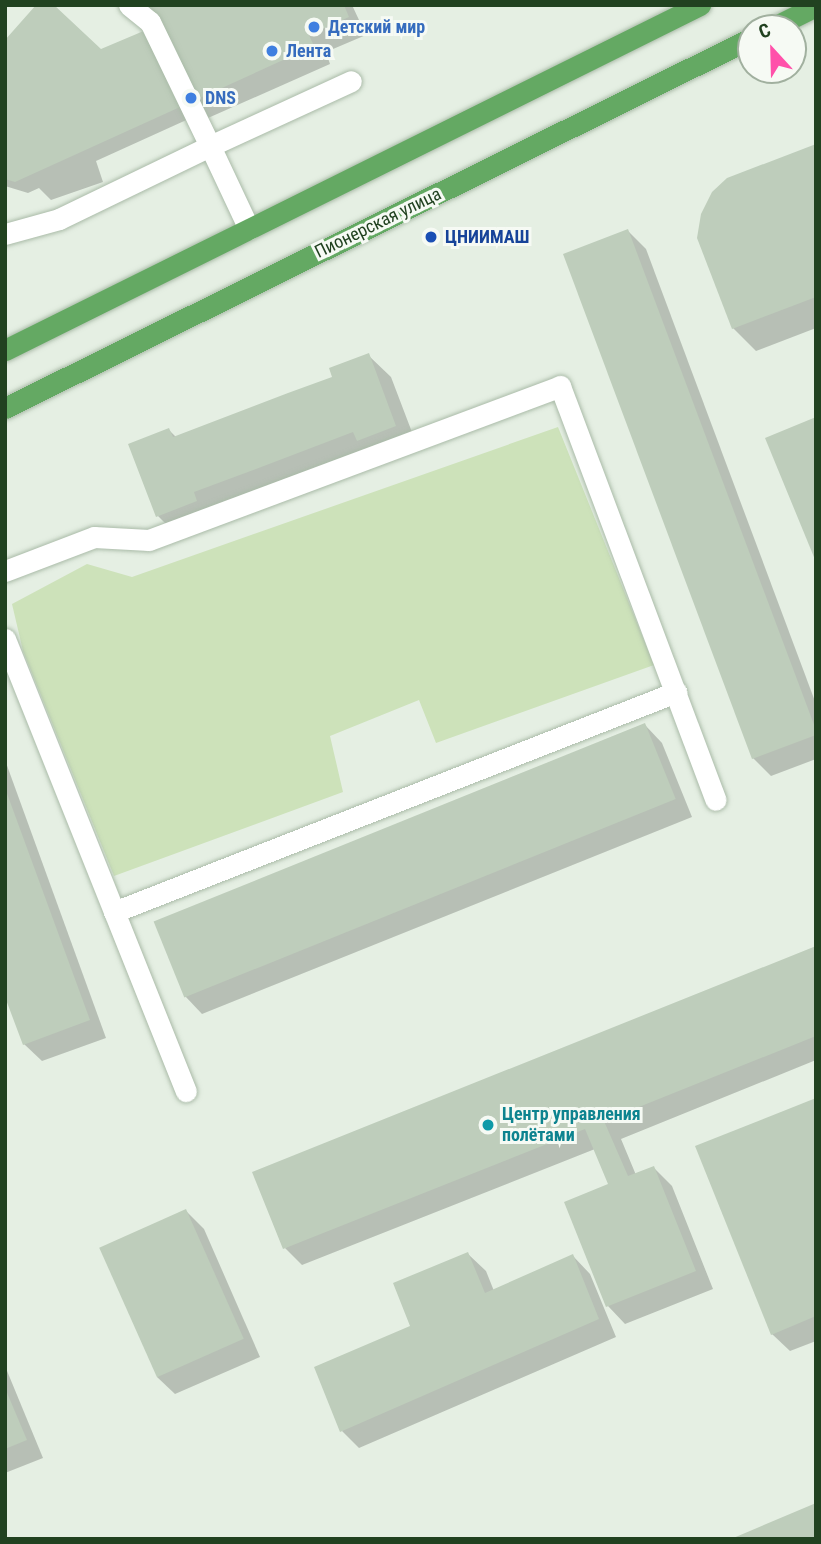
<!DOCTYPE html>
<meta charset="utf-8">
<style>
body{margin:0}
#map{position:relative;width:821px;height:1544px;overflow:hidden;background:#e5efe3;font-family:"Roboto Condensed",sans-serif}
div>[style]{position:absolute}
[style*='--x']{left:calc(var(--x)*1px);top:calc(var(--y)*1px);width:calc(var(--w)*1px);rotate:calc(var(--a)*1deg)}
.green>*{inset:0;background:#cde2ba}
.shadow>*{inset:0;background:#0003}
.building>*{inset:0;background:#becdbb;transform-origin:0 0}
.roads{filter:drop-shadow(0 0 2px #aabba8) drop-shadow(0 0 2px #aabba8)}
.minor>*{height:21px;margin:-10.5px;padding:0 10.5px;transform-origin:10.5px;border-radius:10.5px;background:#fff}
.major>*{height:21px;margin:-10.5px;padding:0 10.5px;transform-origin:10.5px;border-radius:10.5px;background:#64a963}
.dots>*{width:19px;height:19px;translate:-50% -50%;box-sizing:border-box;border:4px solid #f6faf4;border-radius:50%}
span{translate:-50% -50%;white-space:nowrap;text-align:center;line-height:1.15;-webkit-text-stroke:6px #f6faf4;paint-order:stroke}
.shop-label{font-size:18px;color:#366cbe;font-weight:700}
.left{translate:0 -50%;text-align:left}
.street-label{font-size:18px;color:#214220}
.transit-label{font-size:18px;color:#164399;font-weight:700}
.culture-label{font-size:18px;color:#0d838f;font-weight:700}
.frame{position:absolute;inset:0;border:7px solid #214220;pointer-events:none}
.north{position:absolute;left:737px;top:14px;width:70px;height:70px;box-sizing:border-box;background:#f6faf4;border:2px solid #a1b09f;border-radius:50%;rotate:338deg;font-size:19px;font-weight:700;line-height:28px;text-align:center;color:#214220}
.north::after{content:'';display:block;margin:auto;width:24px;height:32px;background:#ff51aa;clip-path:polygon(50% 0,100% 100%,50% 72%,0 100%)}
</style>
<div id="map">
<div class="green">
<div style="clip-path:polygon(558px 427px,654px 665px,436px 743px,419px 700px,330px 736px,343px 792px,114px 876px,23px 651px,12px 604px,87px 564px,132px 577px)"></div>
</div>
<div class="shadow">
<div style="clip-path:polygon(137px 5px,352px 5px,366px 35px,326px 52px,330px 64px,199px 122px,193px 117px,96px 161px,103px 182px,51px 200px,39px 188px,28px 193px,5px 186px,5px 42px,101px 51px,145px 32px)"></div>
<div style="clip-path:polygon(816px 146px,816px 328px,756px 351px,733px 328px)"></div>
<div style="clip-path:polygon(628px 231px,646px 249px,816px 704px,816px 759px,771px 776px,753px 758px)"></div>
<div style="clip-path:polygon(368px 355px,391px 377px,418px 448px,180px 538px,158px 516px,169px 430px,176px 437px,335px 378px)"></div>
<div style="clip-path:polygon(645px 725px,662px 743px,692px 817px,202px 1014px,185px 996px)"></div>
<div style="clip-path:polygon(5px 760px,106px 1038px,42px 1061px,24px 1044px,5px 991px)"></div>
<div style="clip-path:polygon(816px 947px,816px 1060px,621px 1139px,636px 1175px,654px 1168px,672px 1186px,713px 1289px,625px 1324px,608px 1306px,566px 1203px,610px 1185px,595px 1149px,302px 1265px,285px 1248px)"></div>
<div style="clip-path:polygon(816px 1100px,816px 1341px,790px 1351px,772px 1334px)"></div>
<div style="clip-path:polygon(186px 1211px,204px 1229px,260px 1357px,175px 1394px,157px 1377px)"></div>
<div style="clip-path:polygon(468px 1254px,486px 1271px,494px 1291px,573px 1256px,590px 1274px,616px 1337px,359px 1448px,342px 1431px)"></div>
<div style="clip-path:polygon(5px 1366px,43px 1458px,5px 1473px)"></div>
</div>
<div class="building">
<div style="clip-path:polygon(36px 5px,54px 5px,101px 49px,146px 30px,135px 5px,344px 5px,349px 17px,309px 35px,314px 46px,15px 182px,5px 179px,5px 40px)"></div>
<div style="clip-path:polygon(816px 144px,816px 297px,732px 329px,697px 238px,701px 214px,712px 192px,727px 178px)"></div>
<div style="clip-path:polygon(628px 229px,816px 730px,816px 735px,752px 759px,563px 254px)"></div>
<div style="clip-path:polygon(369px 353px,396px 426px,357px 441px,353px 432px,256px 469px,194px 492px,197px 501px,156px 517px,128px 444px,169px 428px,173px 437px,288px 393px,332px 377px,329px 368px)"></div>
<div style="clip-path:polygon(816px 417px,816px 562px,765px 438px)"></div>
<div style="left:645px;top:723px;width:82px;height:530px;rotate:68deg"></div>
<div style="clip-path:polygon(5px 788px,90px 1020px,23px 1045px,5px 997px)"></div>
<div style="clip-path:polygon(816px 946px,816px 1036px,604px 1121px,628px 1176px,654px 1166px,696px 1271px,606px 1307px,564px 1202px,608px 1184px,585px 1129px,283px 1249px,252px 1172px)"></div>
<div style="clip-path:polygon(816px 1098px,816px 1316px,771px 1335px,695px 1146px)"></div>
<div style="left:186px;top:1209px;width:142px;height:95px;rotate:66deg"></div>
<div style="clip-path:polygon(468px 1252px,485px 1293px,573px 1254px,599px 1319px,340px 1432px,314px 1367px,410px 1326px,393px 1283px)"></div>
<div style="clip-path:polygon(5px 1388px,27px 1440px,5px 1449px)"></div>
<div style="clip-path:polygon(816px 1503px,816px 1539px,731px 1539px)"></div>
</div>
<div class="roads">
<div class="minor">
<div style="--x:249;--y:229;--w:92;--a:-115.2"></div>
<div style="--x:210;--y:146;--w:155;--a:-24.7"></div>
<div style="--x:5;--y:234;--w:56;--a:-15.5"></div>
<div style="--x:59;--y:219;--w:168;--a:-25.8"></div>
<div style="--x:210;--y:146;--w:138;--a:-115.8"></div>
<div style="--x:150;--y:22;--w:27;--a:-141"></div>
<div style="--x:5;--y:571;--w:95;--a:-20.9"></div>
<div style="--x:94;--y:537;--w:55;--a:3.1"></div>
<div style="--x:149;--y:540;--w:439;--a:-20.5"></div>
<div style="--x:560;--y:386;--w:442;--a:69.4"></div>
<div style="--x:5;--y:639;--w:487;--a:68.2"></div>
<div style="--x:114;--y:912;--w:604;--a:-21.38"></div>
</div>
<div class="major">
<div style="--x:772;--y:28;--w:49;--a:-26.6"></div>
<div style="--x:5;--y:350;--w:776;--a:-26.4"></div>
<div style="--x:5;--y:408;--w:833;--a:-26.38"></div>
</div>
</div>
<div class="dots">
<div style="left:314px;top:27px;background:#3f7fe0"></div>
<div style="left:272px;top:51px;background:#3f7fe0"></div>
<div style="left:191px;top:98px;background:#3f7fe0"></div>
<div style="left:431px;top:237px;background:#1a4fb4"></div>
<div style="left:488px;top:1125px;background:#0f9aa8"></div>
</div>
<div class="shop-label">
<span class="left" style="left:328px;top:27px">Детский мир</span>
<span class="left" style="left:286px;top:51px">Лента</span>
<span class="left" style="left:205px;top:98px">DNS</span>
</div>
<div class="street-label">
<span style="left:378px;top:223px;rotate:-26deg">Пионерская улица</span>
</div>
<div class="transit-label">
<span class="left" style="left:445px;top:237px">ЦНИИМАШ</span>
</div>
<div class="culture-label">
<span class="left" style="left:502px;top:1125px">Центр управления<br>полётами</span>
</div>
<div class="frame"></div>
<div class="north">С</div>
</div>
